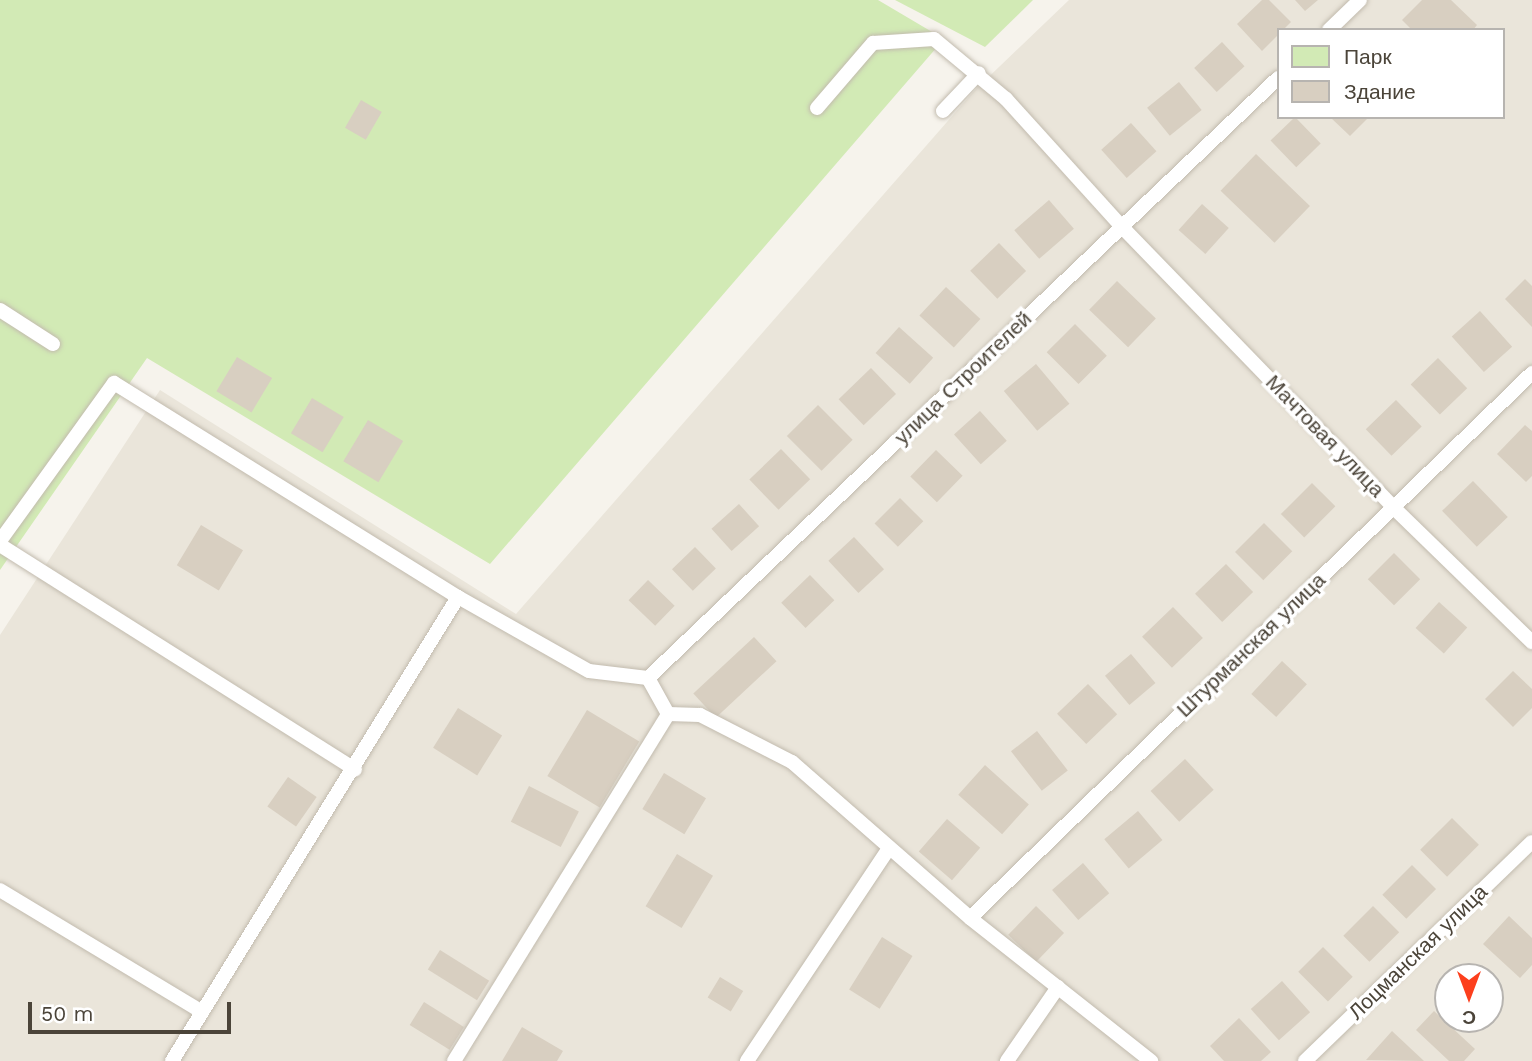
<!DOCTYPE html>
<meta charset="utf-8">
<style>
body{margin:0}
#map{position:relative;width:1532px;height:1061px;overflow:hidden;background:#f6f3ec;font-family:"Work Sans",sans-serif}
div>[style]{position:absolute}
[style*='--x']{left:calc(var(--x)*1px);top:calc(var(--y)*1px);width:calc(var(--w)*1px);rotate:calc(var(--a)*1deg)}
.residential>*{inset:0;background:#eae5da}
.green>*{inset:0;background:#d2eab5}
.building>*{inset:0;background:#d8cfc1;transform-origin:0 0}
.roads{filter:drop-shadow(0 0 2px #c2bbae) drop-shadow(0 0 2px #c2bbae)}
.service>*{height:14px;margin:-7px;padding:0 7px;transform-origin:7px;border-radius:7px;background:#fff}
span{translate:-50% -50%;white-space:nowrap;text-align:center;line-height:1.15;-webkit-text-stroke:7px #fff;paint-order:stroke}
.street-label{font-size:21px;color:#4b4439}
.legend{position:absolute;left:1277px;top:28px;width:228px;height:91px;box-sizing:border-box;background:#fff;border:2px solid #b7b4b0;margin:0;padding:9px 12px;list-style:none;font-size:21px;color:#4b4439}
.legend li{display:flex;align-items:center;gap:14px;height:35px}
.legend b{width:35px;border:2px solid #b7b4b0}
.north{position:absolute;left:1434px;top:963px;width:70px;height:70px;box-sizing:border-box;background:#fff;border:2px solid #b7b4b0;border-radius:50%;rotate:180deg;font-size:19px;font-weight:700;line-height:28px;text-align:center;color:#4b4439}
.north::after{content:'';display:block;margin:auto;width:24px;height:32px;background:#fc3f1d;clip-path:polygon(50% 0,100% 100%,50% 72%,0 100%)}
.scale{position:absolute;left:28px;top:1002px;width:203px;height:32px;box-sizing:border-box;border:4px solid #4b4439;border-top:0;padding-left:9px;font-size:21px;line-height:24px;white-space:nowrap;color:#4b4439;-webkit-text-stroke:5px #fff;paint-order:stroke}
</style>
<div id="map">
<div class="residential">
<div style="clip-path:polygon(evenodd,1069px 0,1532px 0,1532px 1061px,0 1061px,0 635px,160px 390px,516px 614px,975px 90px,1069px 0,1278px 30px,1502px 30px,1502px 117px,1278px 117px,1278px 30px,1069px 0,1448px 977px,1490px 977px,1490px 1019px,1448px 1019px,1448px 977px)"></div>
</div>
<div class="green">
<div style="clip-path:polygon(0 0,878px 0,944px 39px,490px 564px,147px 358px,0 570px)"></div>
<div style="clip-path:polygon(895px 0,1033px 0,985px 47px)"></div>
</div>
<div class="building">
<div style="clip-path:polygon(1262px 0,1269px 0,1291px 22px,1262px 51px,1237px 24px)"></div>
<div style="clip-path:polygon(1295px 0,1318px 0,1305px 11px)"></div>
<div style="clip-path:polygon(1422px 0,1451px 0,1477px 25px,1473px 30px,1412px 30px,1402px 20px)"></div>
<div style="left:1222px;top:42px;width:33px;height:38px;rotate:47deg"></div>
<div style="left:1179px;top:82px;width:36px;height:41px;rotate:51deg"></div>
<div style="left:361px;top:100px;width:24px;height:32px;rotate:30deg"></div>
<div style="left:1295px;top:117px;width:37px;height:34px;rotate:46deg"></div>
<div style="clip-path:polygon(1330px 117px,1369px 117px,1350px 136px)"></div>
<div style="left:1131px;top:123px;width:38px;height:40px;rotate:48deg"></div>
<div style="left:1256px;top:154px;width:75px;height:51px;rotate:44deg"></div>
<div style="left:1049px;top:200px;width:38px;height:46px;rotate:49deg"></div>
<div style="left:1202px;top:204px;width:36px;height:35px;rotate:42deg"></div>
<div style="left:999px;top:243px;width:39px;height:40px;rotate:46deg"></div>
<div style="clip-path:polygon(1525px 279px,1532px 286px,1532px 327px,1505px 299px)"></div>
<div style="left:1117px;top:281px;width:54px;height:40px;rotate:44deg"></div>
<div style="left:946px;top:287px;width:47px;height:39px;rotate:43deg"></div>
<div style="left:1480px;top:311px;width:48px;height:38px;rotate:48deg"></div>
<div style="left:1075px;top:324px;width:45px;height:40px;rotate:45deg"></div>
<div style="left:899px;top:327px;width:46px;height:35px;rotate:42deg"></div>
<div style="left:237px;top:357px;width:41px;height:40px;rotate:31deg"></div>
<div style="left:1438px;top:358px;width:42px;height:38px;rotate:46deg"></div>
<div style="left:1036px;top:364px;width:52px;height:42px;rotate:50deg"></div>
<div style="left:871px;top:368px;width:36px;height:45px;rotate:46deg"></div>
<div style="left:312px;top:398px;width:37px;height:41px;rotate:31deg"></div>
<div style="left:1396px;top:400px;width:37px;height:42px;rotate:46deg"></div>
<div style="left:818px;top:405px;width:49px;height:44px;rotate:45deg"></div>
<div style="left:980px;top:411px;width:40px;height:35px;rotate:48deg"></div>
<div style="left:368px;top:420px;width:41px;height:48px;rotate:31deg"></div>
<div style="clip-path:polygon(1525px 425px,1532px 431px,1532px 476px,1526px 482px,1497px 454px)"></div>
<div style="left:781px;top:449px;width:42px;height:44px;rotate:46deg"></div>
<div style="left:936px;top:450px;width:37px;height:37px;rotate:44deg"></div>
<div style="left:1473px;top:481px;width:50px;height:43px;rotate:46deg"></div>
<div style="left:1312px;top:483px;width:33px;height:44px;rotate:45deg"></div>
<div style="left:900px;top:498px;width:33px;height:36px;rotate:45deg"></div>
<div style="left:739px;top:504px;width:30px;height:37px;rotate:48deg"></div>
<div style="left:1264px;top:523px;width:40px;height:41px;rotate:45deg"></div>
<div style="left:201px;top:525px;width:49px;height:47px;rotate:31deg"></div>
<div style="left:854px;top:537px;width:44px;height:35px;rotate:47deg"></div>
<div style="left:695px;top:547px;width:30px;height:32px;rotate:46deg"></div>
<div style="left:1394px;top:553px;width:37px;height:37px;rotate:45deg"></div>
<div style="left:1226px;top:564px;width:39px;height:43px;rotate:46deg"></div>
<div style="left:810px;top:575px;width:35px;height:40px;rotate:46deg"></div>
<div style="left:648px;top:580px;width:37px;height:28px;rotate:44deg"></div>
<div style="left:1439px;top:602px;width:38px;height:35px;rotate:42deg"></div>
<div style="left:1173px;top:607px;width:43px;height:43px;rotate:46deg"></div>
<div style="left:754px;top:637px;width:33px;height:83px;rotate:47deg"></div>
<div style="left:1131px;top:654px;width:38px;height:34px;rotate:50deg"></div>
<div style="left:1282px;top:661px;width:34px;height:45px;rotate:43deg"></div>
<div style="clip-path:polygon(1513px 671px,1532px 689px,1532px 708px,1513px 727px,1485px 699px)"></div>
<div style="left:1088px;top:684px;width:42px;height:43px;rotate:46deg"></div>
<div style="left:458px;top:708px;width:52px;height:47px;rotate:32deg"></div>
<div style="left:587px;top:710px;width:61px;height:77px;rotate:31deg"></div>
<div style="left:1037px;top:731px;width:50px;height:33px;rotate:52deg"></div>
<div style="left:1185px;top:759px;width:42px;height:47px;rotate:47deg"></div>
<div style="left:985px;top:765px;width:59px;height:40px;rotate:42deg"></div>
<div style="left:664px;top:773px;width:49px;height:42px;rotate:31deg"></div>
<div style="left:288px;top:777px;width:35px;height:36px;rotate:35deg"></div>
<div style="left:529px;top:786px;width:56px;height:40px;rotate:27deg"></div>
<div style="left:1138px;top:811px;width:38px;height:44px;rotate:50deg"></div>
<div style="left:1452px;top:818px;width:38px;height:45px;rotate:45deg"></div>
<div style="left:947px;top:819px;width:44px;height:43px;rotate:41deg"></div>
<div style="left:677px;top:854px;width:42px;height:61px;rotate:31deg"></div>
<div style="left:1083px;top:863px;width:40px;height:41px;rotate:49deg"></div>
<div style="left:1412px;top:865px;width:34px;height:42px;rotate:45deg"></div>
<div style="left:1036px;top:906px;width:39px;height:40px;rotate:44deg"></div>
<div style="left:1373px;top:906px;width:37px;height:42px;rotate:45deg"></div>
<div style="clip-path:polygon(1509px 916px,1532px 938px,1532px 965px,1520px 978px,1483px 944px)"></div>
<div style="left:882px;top:937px;width:36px;height:62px;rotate:32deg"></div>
<div style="left:1323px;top:947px;width:42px;height:35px;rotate:45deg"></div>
<div style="left:440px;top:950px;width:58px;height:23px;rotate:32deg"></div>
<div style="clip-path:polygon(1464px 965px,1477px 977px,1453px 977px)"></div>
<div style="left:720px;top:977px;width:27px;height:24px;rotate:31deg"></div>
<div style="left:1282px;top:981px;width:42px;height:42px;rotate:48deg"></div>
<div style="left:424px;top:1002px;width:47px;height:27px;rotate:32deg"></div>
<div style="clip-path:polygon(1434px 1011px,1475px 1049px,1464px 1061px,1449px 1061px,1416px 1030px)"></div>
<div style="clip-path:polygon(1239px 1018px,1271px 1052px,1261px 1061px,1224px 1061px,1210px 1046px)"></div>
<div style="clip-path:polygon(522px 1027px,563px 1051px,557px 1061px,502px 1061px)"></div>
<div style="clip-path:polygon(1392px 1031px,1424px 1061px,1366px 1060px)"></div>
</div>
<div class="roads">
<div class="service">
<div style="--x:1329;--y:30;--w:43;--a:-44.1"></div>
<div style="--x:817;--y:108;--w:86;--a:-49.3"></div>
<div style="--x:873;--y:43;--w:61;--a:-3.8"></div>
<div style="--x:934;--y:39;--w:94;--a:39.8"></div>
<div style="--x:1006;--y:99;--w:173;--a:47.8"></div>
<div style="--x:1122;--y:227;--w:390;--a:45.9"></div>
<div style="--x:1393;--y:507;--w:194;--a:44.2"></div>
<div style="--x:943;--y:111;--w:52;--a:-46.5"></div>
<div style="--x:0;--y:310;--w:63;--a:32.7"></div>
<div style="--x:0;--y:541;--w:195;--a:-54.2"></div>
<div style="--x:114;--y:383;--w:405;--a:31.9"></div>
<div style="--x:458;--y:597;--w:150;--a:29.5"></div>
<div style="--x:589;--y:671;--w:59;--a:6.8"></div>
<div style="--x:648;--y:678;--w:41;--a:60.9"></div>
<div style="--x:668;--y:714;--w:32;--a:2"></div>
<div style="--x:700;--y:715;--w:103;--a:27.1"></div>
<div style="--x:792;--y:762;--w:237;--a:41.2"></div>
<div style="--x:970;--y:918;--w:231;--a:38.3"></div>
<div style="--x:0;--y:545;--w:420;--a:32.3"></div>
<div style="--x:648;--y:678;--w:870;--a:-43.6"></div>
<div style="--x:0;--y:890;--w:236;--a:31.1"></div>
<div style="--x:970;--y:918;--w:783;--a:-44.12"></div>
<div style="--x:172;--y:1061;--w:545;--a:-58.35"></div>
<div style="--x:454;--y:1061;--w:408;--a:-58.3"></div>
<div style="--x:747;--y:1061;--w:256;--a:-56.3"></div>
<div style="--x:1007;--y:1061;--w:90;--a:-55.4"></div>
<div style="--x:1305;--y:1061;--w:315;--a:-44"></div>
</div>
</div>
<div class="street-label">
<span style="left:963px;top:378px;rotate:-44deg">улица Строителей</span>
<span style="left:1325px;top:436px;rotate:46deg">Мачтовая улица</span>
<span style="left:1251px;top:645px;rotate:-44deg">Штурманская улица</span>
<span style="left:1418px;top:952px;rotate:-44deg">Лоцманская улица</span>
</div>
<ul class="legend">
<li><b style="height:19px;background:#d2eab5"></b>Парк</li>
<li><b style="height:19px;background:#d8cfc1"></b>Здание</li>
</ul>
<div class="north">С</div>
<div class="scale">50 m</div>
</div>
